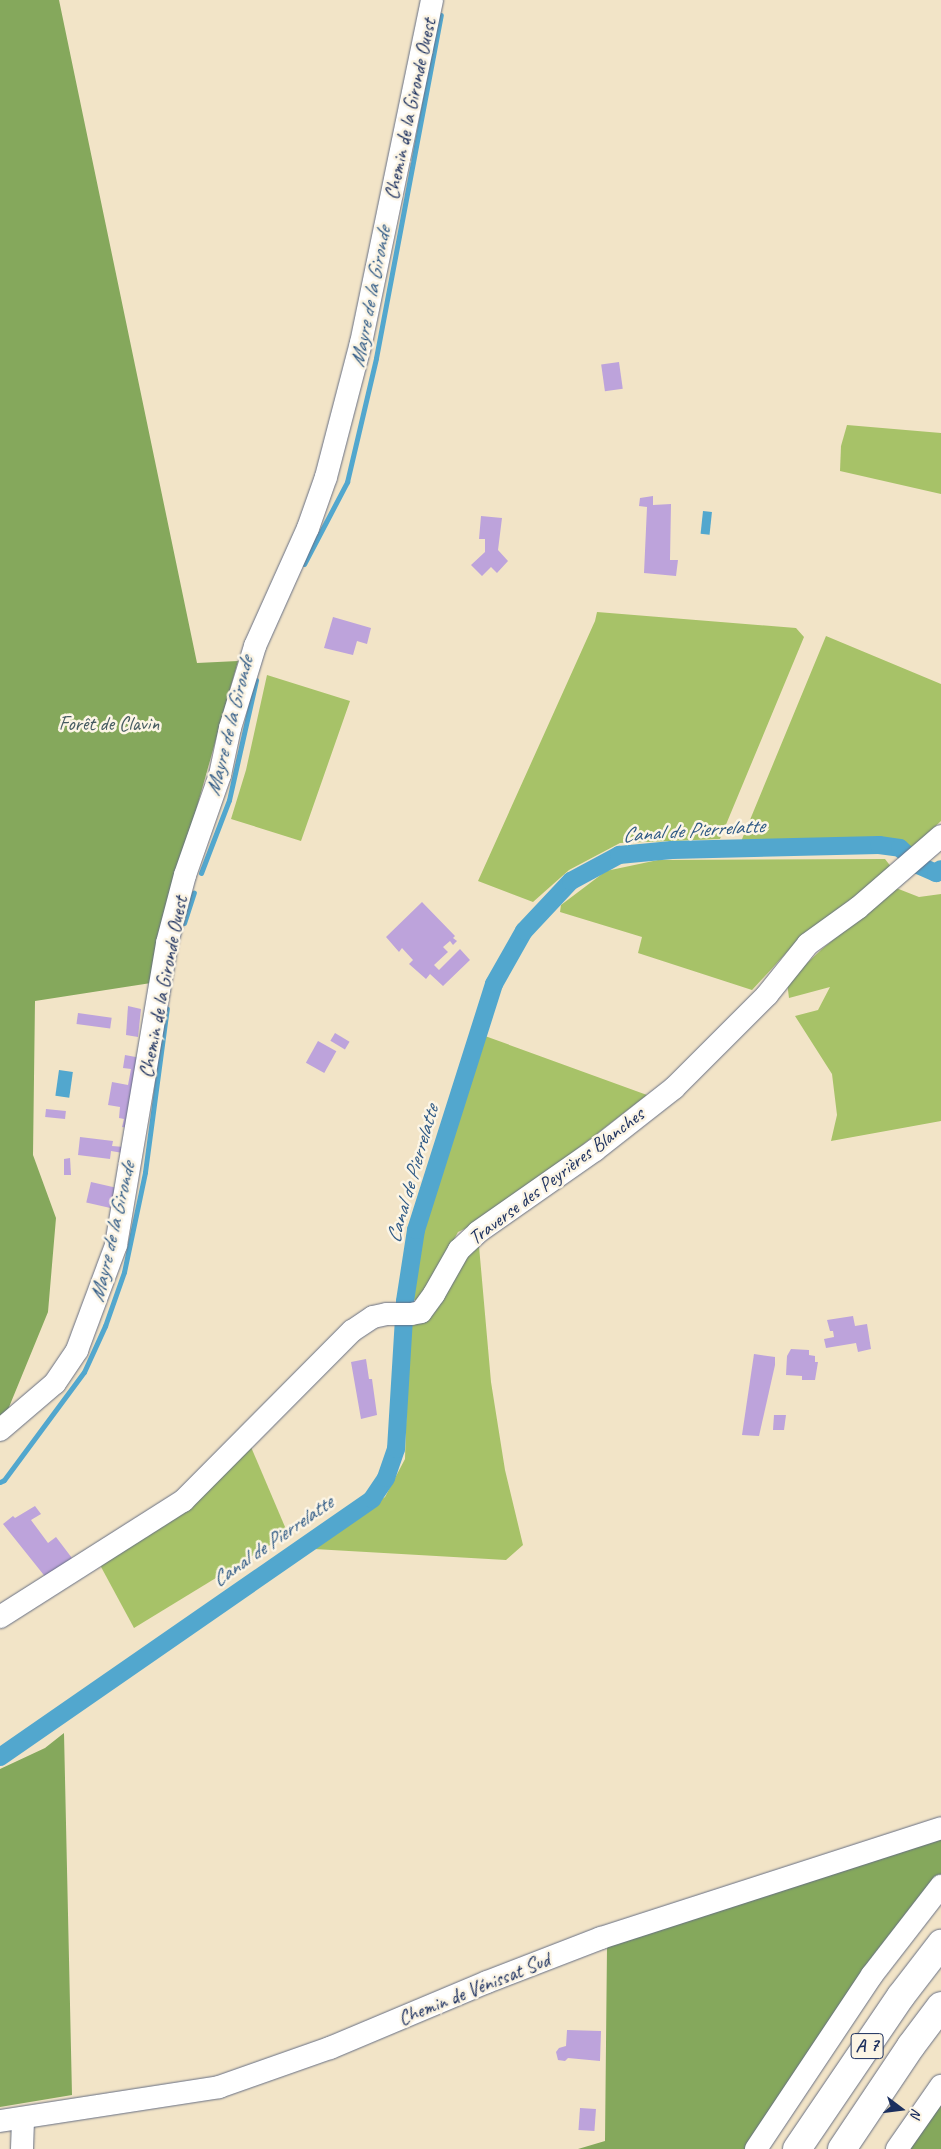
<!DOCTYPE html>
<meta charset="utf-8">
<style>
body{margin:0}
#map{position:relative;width:941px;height:2149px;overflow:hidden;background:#f2e4c7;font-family:Caveat,sans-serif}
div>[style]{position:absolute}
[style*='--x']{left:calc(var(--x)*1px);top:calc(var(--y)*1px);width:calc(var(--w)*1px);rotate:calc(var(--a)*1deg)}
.green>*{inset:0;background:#a7c268}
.forest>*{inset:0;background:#85a85c}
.water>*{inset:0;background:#52a7ce;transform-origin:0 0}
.stream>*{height:5px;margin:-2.5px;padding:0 2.5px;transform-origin:2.5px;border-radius:2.5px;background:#52a7ce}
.canal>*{height:18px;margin:-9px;padding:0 9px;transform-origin:9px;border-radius:9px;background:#52a7ce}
.building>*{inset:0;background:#bda3db;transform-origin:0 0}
.roads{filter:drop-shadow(0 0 1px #666e83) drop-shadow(0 0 1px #666e83)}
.minor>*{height:22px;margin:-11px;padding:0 11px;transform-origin:11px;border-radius:11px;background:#fff}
.highway>*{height:28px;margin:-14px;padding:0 14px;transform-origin:14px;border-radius:14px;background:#fff}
span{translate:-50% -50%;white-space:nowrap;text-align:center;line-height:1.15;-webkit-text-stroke:5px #fcf5e5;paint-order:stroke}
.shield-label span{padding:1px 4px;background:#fcf5e5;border:1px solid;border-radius:4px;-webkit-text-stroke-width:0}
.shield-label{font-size:19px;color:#1b2f5e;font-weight:700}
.street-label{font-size:20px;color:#1b2f5e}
.park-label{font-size:20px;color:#455b61}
.water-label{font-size:21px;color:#2e5985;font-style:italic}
.north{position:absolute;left:876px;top:2084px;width:50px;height:50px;-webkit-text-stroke:4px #fcf5e5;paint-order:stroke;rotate:105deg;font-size:14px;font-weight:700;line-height:20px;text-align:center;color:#1b2f5e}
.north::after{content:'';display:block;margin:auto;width:18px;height:22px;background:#1b2f5e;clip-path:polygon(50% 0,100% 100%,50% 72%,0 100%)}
</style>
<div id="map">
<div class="green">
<div style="clip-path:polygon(847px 425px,941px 433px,941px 494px,840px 471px,841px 446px)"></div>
<div style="clip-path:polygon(597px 612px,796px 628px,804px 637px,720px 839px,620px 843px,569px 870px,533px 902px,478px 881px,595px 621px)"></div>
<div style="clip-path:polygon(826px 636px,941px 684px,941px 821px,912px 848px,895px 840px,740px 844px)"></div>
<div style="clip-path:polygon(267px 675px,350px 701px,301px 841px,231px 819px,246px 770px)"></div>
<div style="clip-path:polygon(885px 859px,892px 868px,800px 938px,752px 990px,638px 953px,642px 937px,560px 912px,561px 905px,606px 871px,658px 860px)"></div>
<div style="clip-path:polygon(896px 888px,919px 897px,941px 894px,941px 1121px,831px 1141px,837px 1115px,832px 1074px,795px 1016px,818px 1010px,830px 987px,789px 998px,787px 982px,822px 949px)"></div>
<div style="clip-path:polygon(485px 1036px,647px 1095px,488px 1218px,458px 1232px,420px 1302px,410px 1298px,424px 1218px)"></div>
<div style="clip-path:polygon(479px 1246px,491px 1382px,505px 1470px,523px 1545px,506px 1560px,314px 1549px,385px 1497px,405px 1459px,409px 1326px,425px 1322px,450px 1288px,459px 1261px)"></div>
<div style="clip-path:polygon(251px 1447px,288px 1534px,134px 1628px,100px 1565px)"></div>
</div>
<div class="forest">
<div style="clip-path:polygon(0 0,59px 0,197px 663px,238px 661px,157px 949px,151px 983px,35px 1001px,33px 1155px,56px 1218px,48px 1312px,7px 1412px,0 1418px)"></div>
<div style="clip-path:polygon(64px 1733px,72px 2095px,0 2107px,0 1769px,45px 1748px)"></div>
<div style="clip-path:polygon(941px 1832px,941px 1879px,749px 2149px,578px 2149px,605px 2141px,607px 1947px)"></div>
<div style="clip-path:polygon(941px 2093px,941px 2149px,902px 2149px)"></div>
</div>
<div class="water">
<div style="left:703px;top:511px;width:9px;height:23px;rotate:6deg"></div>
<div style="left:59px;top:1070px;width:14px;height:26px;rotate:8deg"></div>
</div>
<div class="stream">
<div style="--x:304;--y:564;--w:93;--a:-62.3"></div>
<div style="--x:347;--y:482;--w:127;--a:-76.8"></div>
<div style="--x:376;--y:358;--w:349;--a:-79.3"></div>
<div style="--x:201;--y:873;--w:78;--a:-69"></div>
<div style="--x:229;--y:800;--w:123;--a:-77.3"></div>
<div style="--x:184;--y:923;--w:32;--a:-72"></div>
<div style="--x:0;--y:1482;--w:4;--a:-27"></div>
<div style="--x:4;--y:1480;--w:134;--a:-53.5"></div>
<div style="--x:84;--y:1372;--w:51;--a:-65.5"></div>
<div style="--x:105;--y:1326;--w:57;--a:-70.6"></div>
<div style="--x:124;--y:1272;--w:102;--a:-78.1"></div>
<div style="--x:145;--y:1172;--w:165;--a:-82.4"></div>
</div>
<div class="canal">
<div style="--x:0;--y:1757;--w:453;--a:-34.7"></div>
<div style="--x:372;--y:1499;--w:25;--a:-56"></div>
<div style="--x:386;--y:1478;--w:31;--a:-71"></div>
<div style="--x:396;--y:1449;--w:148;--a:-86.5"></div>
<div style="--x:405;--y:1301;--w:72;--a:-81.2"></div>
<div style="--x:416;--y:1230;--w:258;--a:-72.4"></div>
<div style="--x:494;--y:984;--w:61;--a:-60.5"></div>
<div style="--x:524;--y:931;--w:69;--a:-46.8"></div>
<div style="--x:571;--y:881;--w:55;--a:-28.4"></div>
<div style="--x:619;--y:855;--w:53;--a:-5.4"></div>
<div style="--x:672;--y:850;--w:207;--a:-1.4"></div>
<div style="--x:879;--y:845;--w:21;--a:8"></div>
<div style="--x:900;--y:848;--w:25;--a:43"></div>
<div style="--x:918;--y:865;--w:20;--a:24"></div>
<div style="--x:936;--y:873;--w:6;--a:-39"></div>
</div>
<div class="building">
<div style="left:619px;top:362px;width:27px;height:18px;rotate:82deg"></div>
<div style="clip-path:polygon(653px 496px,653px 505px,671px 504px,670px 560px,678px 560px,676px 576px,644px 573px,647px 507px,639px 506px,640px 498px)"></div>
<div style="clip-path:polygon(481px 516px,502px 518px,498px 550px,508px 561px,497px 573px,491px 567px,482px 576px,471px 565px,485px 552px,485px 539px,479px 539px)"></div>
<div style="clip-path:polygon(333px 617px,371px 628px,367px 644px,357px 641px,353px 655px,324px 648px)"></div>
<div style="clip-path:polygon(422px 902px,455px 936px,453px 938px,457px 941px,453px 945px,450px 941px,443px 947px,448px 952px,434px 965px,439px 970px,460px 949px,470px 960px,443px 986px,430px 974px,426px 979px,409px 964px,413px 960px,402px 948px,399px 952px,386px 937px)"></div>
<div style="clip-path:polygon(128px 1006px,141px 1009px,138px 1037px,126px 1035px)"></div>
<div style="left:78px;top:1013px;width:34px;height:11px;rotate:8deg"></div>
<div style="left:335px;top:1033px;width:17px;height:9px;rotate:31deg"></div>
<div style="left:318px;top:1041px;width:21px;height:25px;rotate:29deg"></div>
<div style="clip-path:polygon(125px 1055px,141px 1058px,130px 1128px,122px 1127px,124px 1119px,119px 1118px,120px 1107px,108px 1105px,112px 1082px,128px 1085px,131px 1069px,123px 1068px)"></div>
<div style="left:46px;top:1109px;width:20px;height:8px;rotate:6deg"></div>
<div style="clip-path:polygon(80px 1137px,113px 1141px,112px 1146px,124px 1147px,123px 1153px,111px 1151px,110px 1159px,78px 1155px)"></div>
<div style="clip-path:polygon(70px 1158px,71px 1175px,64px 1175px,64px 1159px)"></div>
<div style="left:91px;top:1182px;width:27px;height:21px;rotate:13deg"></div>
<div style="clip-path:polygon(853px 1316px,855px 1326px,867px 1324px,871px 1349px,858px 1352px,856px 1343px,826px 1348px,824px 1339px,834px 1337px,833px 1331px,830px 1331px,827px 1320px)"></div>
<div style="clip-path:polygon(791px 1349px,809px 1350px,809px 1355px,815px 1356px,815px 1362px,818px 1362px,815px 1380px,802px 1380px,802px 1376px,786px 1375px,787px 1356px)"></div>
<div style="clip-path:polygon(754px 1354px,775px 1357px,775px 1365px,759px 1436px,742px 1435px)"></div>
<div style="clip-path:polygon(366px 1359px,369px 1379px,372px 1379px,377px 1415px,361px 1419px,351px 1362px)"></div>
<div style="clip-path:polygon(774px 1415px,786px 1415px,784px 1430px,773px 1430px)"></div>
<div style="clip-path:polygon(35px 1506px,41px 1514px,31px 1520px,48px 1543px,56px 1537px,75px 1562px,47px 1579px,3px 1524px,13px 1516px,15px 1518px)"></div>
<div style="clip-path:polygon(567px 2030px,601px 2031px,600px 2061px,568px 2058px,565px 2061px,558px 2060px,556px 2052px,559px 2048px,566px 2046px)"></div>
<div style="left:580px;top:2108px;width:16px;height:22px;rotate:4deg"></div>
</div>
<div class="roads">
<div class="minor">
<div style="--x:0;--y:1430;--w:72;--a:-40.5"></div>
<div style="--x:55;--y:1383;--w:40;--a:-56"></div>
<div style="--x:77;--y:1350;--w:112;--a:-69.6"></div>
<div style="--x:116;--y:1245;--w:306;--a:-80.4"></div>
<div style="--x:167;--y:943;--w:70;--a:-75.2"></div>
<div style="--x:185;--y:875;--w:106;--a:-70.7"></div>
<div style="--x:220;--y:775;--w:48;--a:-78"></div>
<div style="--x:230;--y:728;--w:86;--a:-73"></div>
<div style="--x:255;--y:646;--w:129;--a:-65.8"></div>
<div style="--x:308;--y:528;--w:54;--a:-70.6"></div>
<div style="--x:326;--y:477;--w:138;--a:-75.4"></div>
<div style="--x:361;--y:343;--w:350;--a:-78.3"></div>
<div style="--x:0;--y:1617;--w:217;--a:-32.4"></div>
<div style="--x:183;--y:1501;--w:240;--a:-45.2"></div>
<div style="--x:352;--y:1331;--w:25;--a:-34"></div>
<div style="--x:373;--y:1317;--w:14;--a:-12"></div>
<div style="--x:387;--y:1314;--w:24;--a:0"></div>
<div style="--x:411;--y:1314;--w:10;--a:-11"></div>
<div style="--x:421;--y:1312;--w:22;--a:-54"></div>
<div style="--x:434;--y:1294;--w:51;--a:-60.4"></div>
<div style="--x:459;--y:1250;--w:26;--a:-43"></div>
<div style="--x:478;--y:1232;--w:143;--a:-35"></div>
<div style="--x:595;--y:1150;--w:100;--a:-38.1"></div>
<div style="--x:674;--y:1088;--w:132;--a:-45"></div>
<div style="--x:767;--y:995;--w:65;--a:-51.2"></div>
<div style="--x:808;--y:944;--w:62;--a:-35.8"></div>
<div style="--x:858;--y:908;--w:110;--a:-40.9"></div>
<div style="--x:0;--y:2121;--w:222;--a:-8.8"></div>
<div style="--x:219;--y:2087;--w:118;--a:-19.4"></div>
<div style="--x:330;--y:2048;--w:170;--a:-22.8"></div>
<div style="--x:487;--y:1982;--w:122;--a:-21.1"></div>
<div style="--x:601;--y:1938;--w:357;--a:-17.9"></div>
<div style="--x:22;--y:2149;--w:31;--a:-88"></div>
<div style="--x:756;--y:2149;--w:209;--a:-56.3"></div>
<div style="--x:872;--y:1975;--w:113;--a:-52.2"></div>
<div style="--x:897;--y:2149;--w:77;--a:-55.1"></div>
</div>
<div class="highway">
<div style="--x:797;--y:2149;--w:185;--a:-55.8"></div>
<div style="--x:901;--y:1996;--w:66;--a:-52.4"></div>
<div style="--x:842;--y:2149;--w:124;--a:-56.2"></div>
<div style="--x:911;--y:2046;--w:50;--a:-53.1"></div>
</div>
</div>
<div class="shield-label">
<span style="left:867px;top:2046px">A 7</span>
</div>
<div class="street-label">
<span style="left:410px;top:109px;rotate:-78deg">Chemin de la Gironde Ouest</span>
<span style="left:163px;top:987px;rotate:-79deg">Chemin de la Gironde Ouest</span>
<span style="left:556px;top:1176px;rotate:-37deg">Traverse des Peyrières Blanches</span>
<span style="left:474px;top:1989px;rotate:-22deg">Chemin de Vénissat Sud</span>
</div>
<div class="park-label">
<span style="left:109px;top:723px">Forêt de Clavin</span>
</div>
<div class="water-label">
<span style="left:370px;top:297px;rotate:-79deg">Mayre de la Gironde</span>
<span style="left:229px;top:726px;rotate:-76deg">Mayre de la Gironde</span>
<span style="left:693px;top:830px;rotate:-4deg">Canal de Pierrelatte</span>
<span style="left:412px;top:1174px;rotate:-74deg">Canal de Pierrelatte</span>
<span style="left:112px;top:1232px;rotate:-77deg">Mayre de la Gironde</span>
<span style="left:272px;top:1541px;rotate:-35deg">Canal de Pierrelatte</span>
</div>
<div class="north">N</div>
</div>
